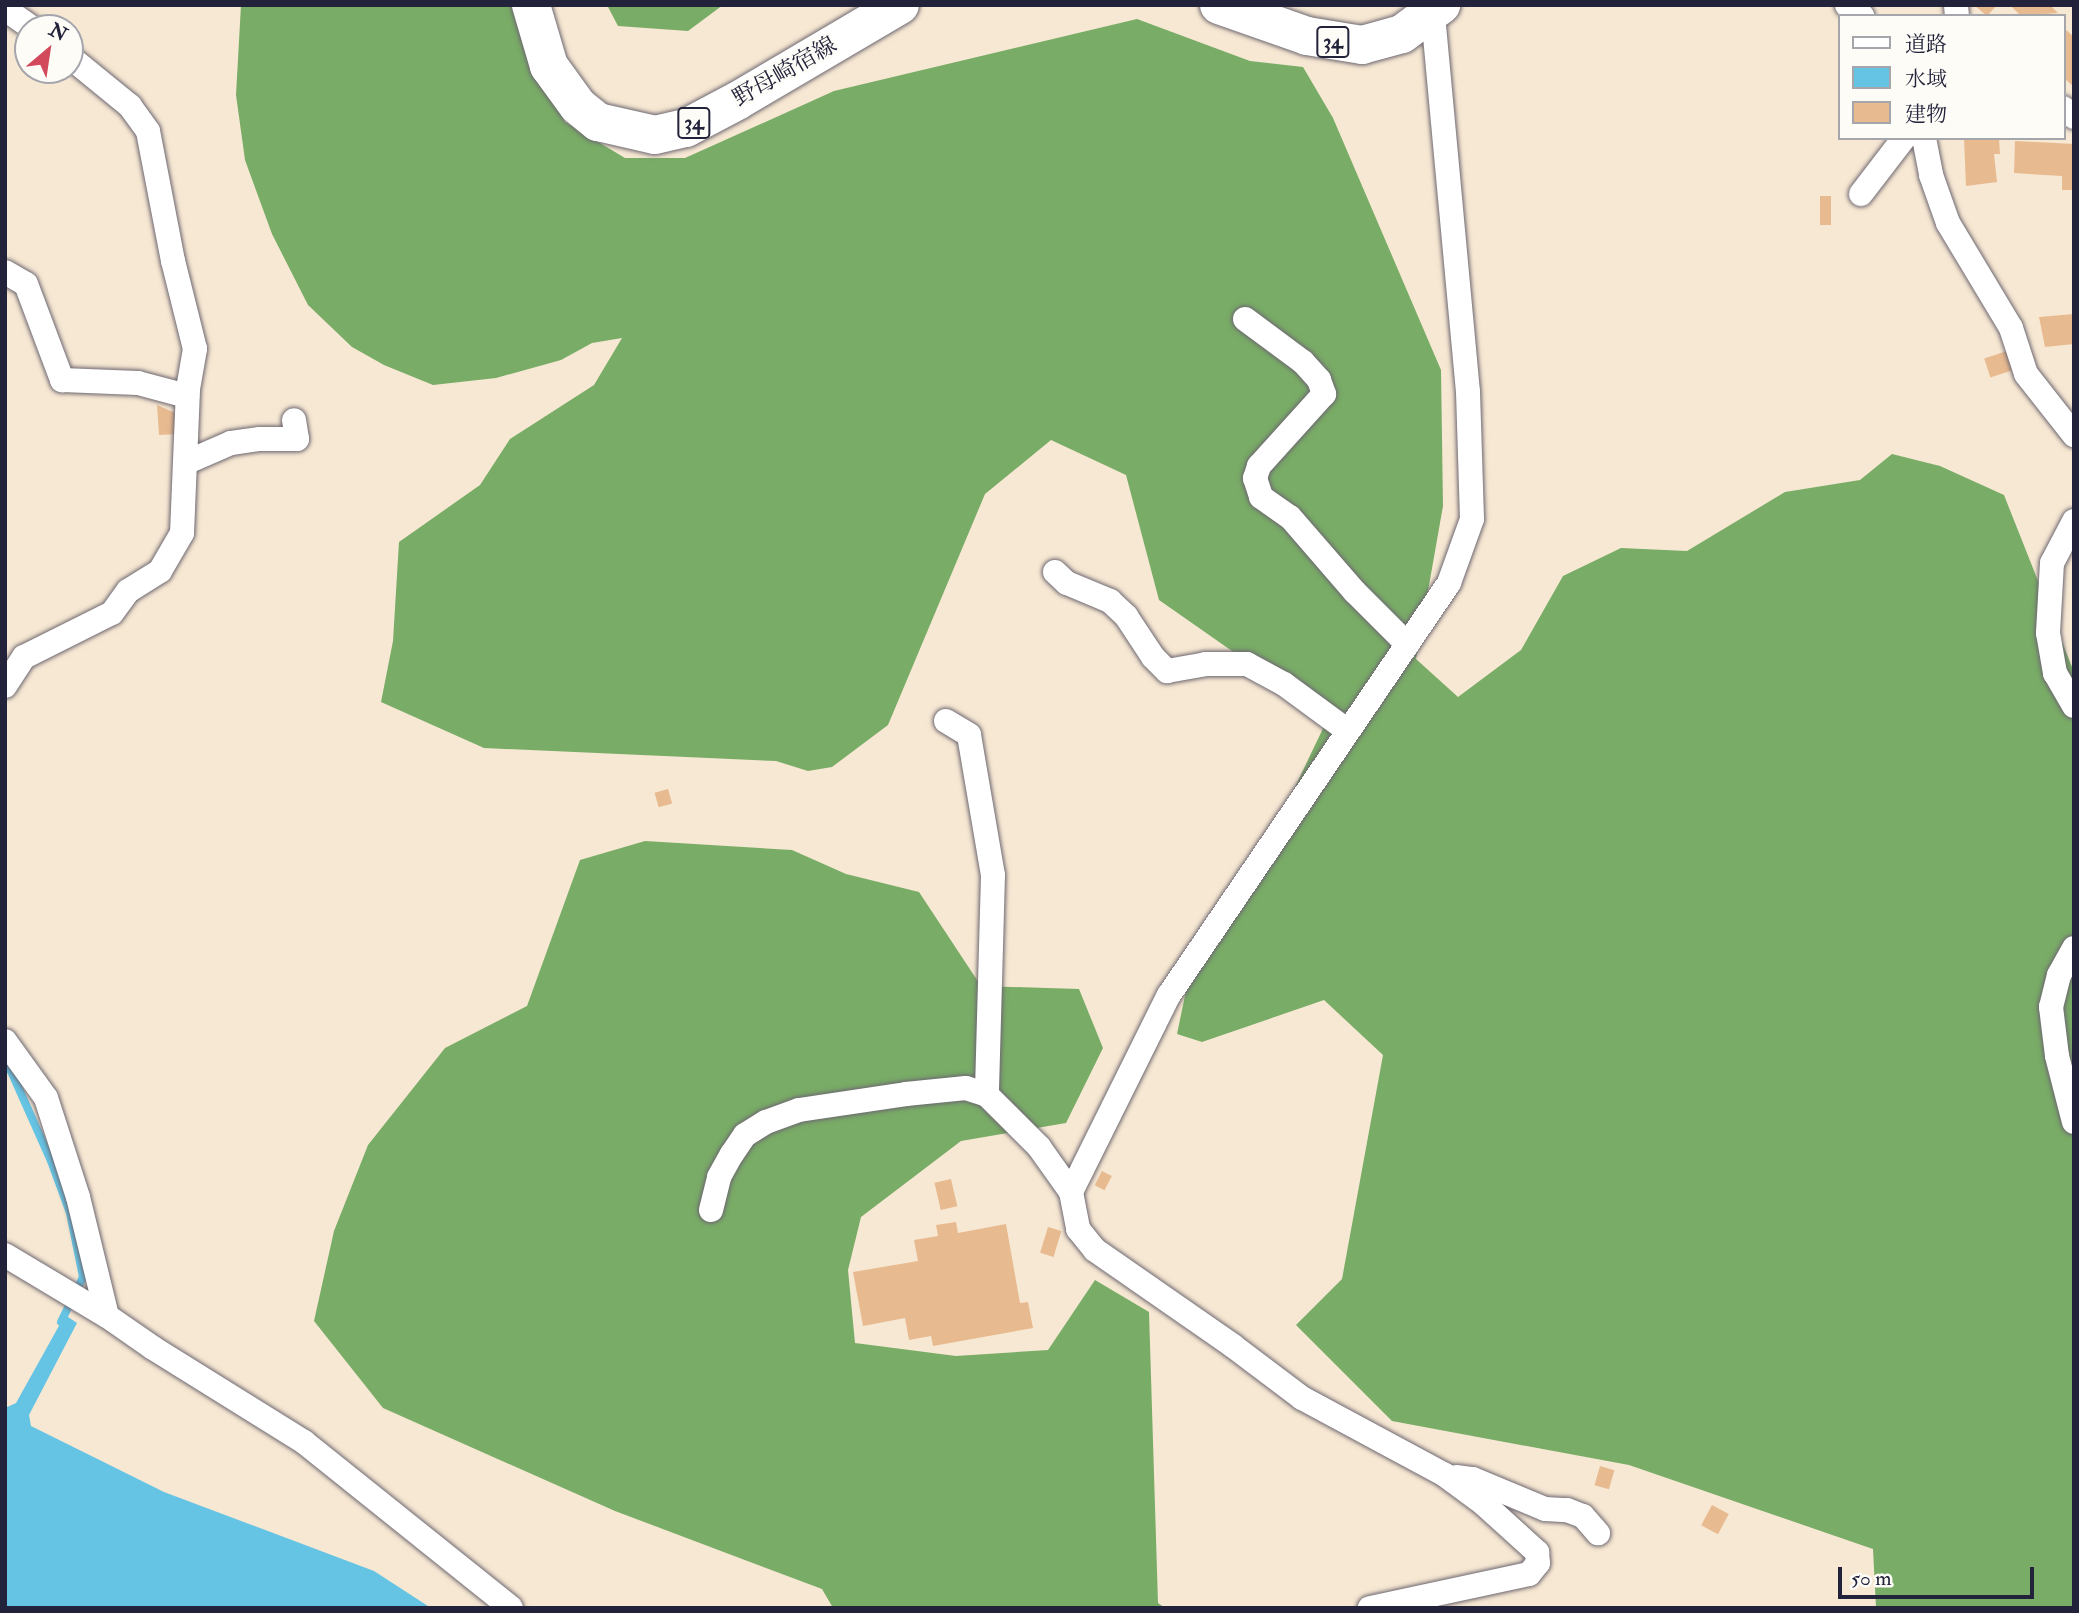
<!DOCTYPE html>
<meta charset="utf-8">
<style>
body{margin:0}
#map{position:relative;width:2079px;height:1613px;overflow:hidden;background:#f7e8d3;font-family:"IM FELL Double Pica","Noto Serif JP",serif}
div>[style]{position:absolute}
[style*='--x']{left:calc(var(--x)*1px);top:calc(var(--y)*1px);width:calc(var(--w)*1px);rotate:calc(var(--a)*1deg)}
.forest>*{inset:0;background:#79ac67}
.water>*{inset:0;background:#65c3e3}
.stream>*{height:8px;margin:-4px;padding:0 4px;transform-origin:4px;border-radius:4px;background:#65c3e3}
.building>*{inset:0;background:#e8ba90;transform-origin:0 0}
.roads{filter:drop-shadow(0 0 2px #6d6770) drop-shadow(0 0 2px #6d6770)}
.street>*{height:24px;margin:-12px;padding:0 12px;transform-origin:12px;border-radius:12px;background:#fff}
.primary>*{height:38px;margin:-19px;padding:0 19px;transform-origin:19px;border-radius:19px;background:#fff}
span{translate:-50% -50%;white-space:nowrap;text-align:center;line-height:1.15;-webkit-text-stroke:5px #fdfcf7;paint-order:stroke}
.shield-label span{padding:2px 5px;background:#fdfcf7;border:2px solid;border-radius:5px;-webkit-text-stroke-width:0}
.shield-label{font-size:21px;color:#22223b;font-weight:700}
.street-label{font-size:23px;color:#22223b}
.frame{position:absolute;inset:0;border:7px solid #22223b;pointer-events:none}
.legend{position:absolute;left:1838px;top:14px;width:228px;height:126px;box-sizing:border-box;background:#fdfcf7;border:2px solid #a5a5ac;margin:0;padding:9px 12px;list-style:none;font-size:21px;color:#22223b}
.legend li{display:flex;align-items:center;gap:14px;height:35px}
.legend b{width:35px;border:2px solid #a5a5ac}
.north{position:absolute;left:14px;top:14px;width:70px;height:70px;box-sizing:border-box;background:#fdfcf7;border:2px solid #a5a5ac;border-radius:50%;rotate:29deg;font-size:19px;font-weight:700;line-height:28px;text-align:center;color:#22223b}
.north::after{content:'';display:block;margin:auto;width:24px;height:32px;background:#d1495b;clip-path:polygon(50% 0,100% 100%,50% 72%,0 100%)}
.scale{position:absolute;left:1838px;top:1567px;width:196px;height:32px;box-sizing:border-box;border:4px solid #22223b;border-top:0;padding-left:9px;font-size:21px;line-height:24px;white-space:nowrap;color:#22223b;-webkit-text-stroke:5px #fdfcf7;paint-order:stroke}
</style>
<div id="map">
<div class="forest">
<div style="clip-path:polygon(241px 5px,513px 5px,518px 25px,565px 122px,625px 158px,685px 158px,834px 91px,1137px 19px,1250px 61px,1303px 67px,1333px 118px,1441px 370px,1443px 506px,1416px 659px,1458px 697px,1521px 650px,1563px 576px,1621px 548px,1687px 551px,1785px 492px,1860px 480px,1892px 454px,1940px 466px,2004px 495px,2074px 672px,2074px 1608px,1876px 1608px,1873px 1549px,1629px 1465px,1392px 1421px,1296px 1325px,1342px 1279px,1383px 1055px,1324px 1000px,1202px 1042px,1177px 1034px,1188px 981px,1231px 921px,1328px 718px,1159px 600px,1126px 475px,1051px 440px,985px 494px,888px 725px,832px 767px,808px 771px,776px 761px,484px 748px,381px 702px,393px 641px,399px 542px,480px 485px,510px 439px,594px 385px,622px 338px,592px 343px,561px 360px,496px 378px,433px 385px,384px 365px,352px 347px,308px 305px,272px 234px,245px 160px,236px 95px)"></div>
<div style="clip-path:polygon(607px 5px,723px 5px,688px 31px,618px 26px)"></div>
<div style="clip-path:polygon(645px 841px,792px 850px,846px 874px,919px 892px,981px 986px,1079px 989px,1103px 1048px,1066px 1123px,961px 1141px,861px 1217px,848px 1270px,855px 1343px,956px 1356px,1048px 1350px,1095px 1280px,1149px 1312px,1158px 1603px,1165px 1608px,833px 1608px,822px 1589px,615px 1511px,383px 1408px,314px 1321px,334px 1231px,368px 1145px,445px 1048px,527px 1006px,580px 860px)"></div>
</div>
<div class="water">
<div style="clip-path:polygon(65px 1315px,77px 1323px,29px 1415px,31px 1426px,164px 1492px,374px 1571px,431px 1608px,5px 1608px,5px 1408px,16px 1403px)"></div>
</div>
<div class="stream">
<div style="--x:5;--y:1065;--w:8;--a:45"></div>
<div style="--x:11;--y:1071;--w:98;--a:66"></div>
<div style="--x:51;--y:1161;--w:55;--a:69.9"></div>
<div style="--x:70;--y:1213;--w:65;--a:78.5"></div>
<div style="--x:83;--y:1277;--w:50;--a:116.1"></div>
</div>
<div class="building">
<div style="clip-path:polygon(1974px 5px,1997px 5px,1987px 16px)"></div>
<div style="clip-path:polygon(2010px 5px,2050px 5px,2058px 13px,2021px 16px)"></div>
<div style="clip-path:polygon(2063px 27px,2074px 37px,2074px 87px,2063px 77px)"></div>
<div style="clip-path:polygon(1964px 138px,1999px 139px,2000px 154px,1994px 154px,1997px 182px,1966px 186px)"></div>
<div style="clip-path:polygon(2015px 141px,2074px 144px,2074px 190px,2062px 190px,2062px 176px,2014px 173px)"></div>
<div style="left:1820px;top:196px;width:11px;height:29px"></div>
<div style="clip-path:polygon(2074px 314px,2074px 344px,2045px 347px,2039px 317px)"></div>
<div style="left:2007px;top:351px;width:20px;height:24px;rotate:72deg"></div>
<div style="clip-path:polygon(157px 405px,175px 413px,177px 434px,159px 435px)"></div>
<div style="left:668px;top:789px;width:15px;height:14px;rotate:74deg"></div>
<div style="left:1102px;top:1171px;width:11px;height:16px;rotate:27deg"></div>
<div style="left:951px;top:1179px;width:28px;height:17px;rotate:77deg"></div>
<div style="clip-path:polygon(956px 1222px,958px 1233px,1006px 1224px,1020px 1303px,1028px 1302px,1033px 1328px,933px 1346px,931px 1336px,909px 1340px,905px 1318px,863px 1326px,853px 1272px,918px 1261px,914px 1240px,938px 1236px,936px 1225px)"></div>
<div style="left:1048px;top:1227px;width:14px;height:27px;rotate:17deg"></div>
<div style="left:1600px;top:1466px;width:15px;height:20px;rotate:16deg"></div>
<div style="left:1712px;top:1505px;width:19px;height:23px;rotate:28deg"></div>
</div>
<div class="roads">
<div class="street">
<div style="--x:1847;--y:5;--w:19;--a:36"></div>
<div style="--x:1956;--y:5;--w:11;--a:85"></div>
<div style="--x:5;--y:9;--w:33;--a:35"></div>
<div style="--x:2063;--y:108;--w:14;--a:39"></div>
<div style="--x:1924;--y:138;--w:38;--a:79"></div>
<div style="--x:1931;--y:175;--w:51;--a:70.5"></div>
<div style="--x:1948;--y:223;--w:122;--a:59"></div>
<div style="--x:2011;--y:328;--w:48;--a:71.9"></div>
<div style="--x:2026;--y:374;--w:78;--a:51.8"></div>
<div style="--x:1861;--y:194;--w:71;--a:-52.5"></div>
<div style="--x:5;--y:272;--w:24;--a:30"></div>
<div style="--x:26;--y:284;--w:103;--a:69.4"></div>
<div style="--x:62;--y:380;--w:76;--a:2.3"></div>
<div style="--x:138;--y:383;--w:51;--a:14.9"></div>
<div style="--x:1245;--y:319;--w:72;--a:36.6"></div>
<div style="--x:1303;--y:362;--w:24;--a:48"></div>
<div style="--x:1319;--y:380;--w:15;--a:70"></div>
<div style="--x:1324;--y:394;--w:97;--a:132.1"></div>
<div style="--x:1259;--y:466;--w:13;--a:108"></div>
<div style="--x:1255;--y:478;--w:20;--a:72"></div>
<div style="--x:1261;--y:497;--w:35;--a:35"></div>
<div style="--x:1290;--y:517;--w:99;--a:49.1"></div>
<div style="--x:1355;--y:592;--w:74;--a:45"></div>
<div style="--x:185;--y:463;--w:50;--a:-23.5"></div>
<div style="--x:231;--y:443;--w:29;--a:-8"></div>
<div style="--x:260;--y:439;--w:37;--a:0"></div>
<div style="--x:297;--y:439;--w:19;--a:-99"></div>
<div style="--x:2074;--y:521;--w:47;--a:117.6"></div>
<div style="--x:2052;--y:563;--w:70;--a:93.3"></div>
<div style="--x:2048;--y:633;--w:41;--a:80.1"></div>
<div style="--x:2055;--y:673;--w:38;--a:60"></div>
<div style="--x:1055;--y:572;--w:16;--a:43"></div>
<div style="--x:1067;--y:583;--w:47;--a:22.7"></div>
<div style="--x:1110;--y:601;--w:22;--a:43"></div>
<div style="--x:1126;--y:616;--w:49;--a:56.6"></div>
<div style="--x:1153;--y:657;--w:20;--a:45"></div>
<div style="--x:1167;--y:671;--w:39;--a:-10"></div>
<div style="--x:1205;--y:664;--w:42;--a:0"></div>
<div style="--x:1247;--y:664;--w:42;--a:28.4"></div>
<div style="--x:1284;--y:684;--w:79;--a:36.3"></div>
<div style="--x:5;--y:686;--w:35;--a:-57"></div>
<div style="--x:24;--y:657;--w:98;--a:-26.6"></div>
<div style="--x:112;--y:613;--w:27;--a:-54"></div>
<div style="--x:128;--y:591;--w:38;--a:-32"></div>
<div style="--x:160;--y:571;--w:44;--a:-59.9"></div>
<div style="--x:182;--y:533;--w:144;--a:-87.6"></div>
<div style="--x:188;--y:389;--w:41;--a:-80.1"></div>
<div style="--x:195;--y:349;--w:91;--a:-104"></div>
<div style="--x:173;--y:261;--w:132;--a:-100.9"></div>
<div style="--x:148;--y:131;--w:31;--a:-126"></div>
<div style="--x:130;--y:106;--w:77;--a:-140.8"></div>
<div style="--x:946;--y:721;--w:27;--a:31"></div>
<div style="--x:969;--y:735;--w:142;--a:80.3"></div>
<div style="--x:993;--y:875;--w:220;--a:91.6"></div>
<div style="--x:2074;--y:948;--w:31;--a:119"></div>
<div style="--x:2059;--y:975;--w:33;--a:104"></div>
<div style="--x:2051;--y:1007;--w:49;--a:83"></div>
<div style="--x:2057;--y:1056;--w:68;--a:75.6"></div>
<div style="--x:5;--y:1041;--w:70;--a:54.3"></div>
<div style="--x:46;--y:1098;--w:104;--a:72.1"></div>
<div style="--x:78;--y:1197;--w:122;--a:76.3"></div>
<div style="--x:1071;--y:1192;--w:220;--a:-63.6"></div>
<div style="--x:1169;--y:995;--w:498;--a:-55.8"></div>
<div style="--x:1449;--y:583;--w:68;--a:-70.2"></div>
<div style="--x:1472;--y:519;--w:127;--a:-91.8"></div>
<div style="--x:1468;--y:392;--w:380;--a:-95.3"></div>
<div style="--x:711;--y:1210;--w:34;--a:-76"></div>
<div style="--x:719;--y:1177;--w:26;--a:-61"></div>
<div style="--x:732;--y:1154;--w:23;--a:-56"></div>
<div style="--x:745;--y:1135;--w:25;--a:-32"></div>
<div style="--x:766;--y:1122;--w:35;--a:-20"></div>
<div style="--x:799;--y:1110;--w:108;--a:-8.5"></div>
<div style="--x:906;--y:1094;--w:60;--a:-5.7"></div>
<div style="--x:966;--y:1088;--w:22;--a:18"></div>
<div style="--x:987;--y:1095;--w:74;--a:45"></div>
<div style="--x:1039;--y:1147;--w:55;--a:54.6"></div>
<div style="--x:1071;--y:1192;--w:38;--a:79"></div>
<div style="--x:1078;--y:1229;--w:27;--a:51"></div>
<div style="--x:1095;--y:1250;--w:168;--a:34.8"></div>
<div style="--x:1233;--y:1346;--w:86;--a:37"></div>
<div style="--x:1302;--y:1398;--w:162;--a:28.3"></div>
<div style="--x:1445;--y:1475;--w:49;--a:36.6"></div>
<div style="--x:1484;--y:1504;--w:72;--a:42.2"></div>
<div style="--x:1537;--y:1552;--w:11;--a:85"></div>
<div style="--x:1538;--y:1563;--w:14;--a:129"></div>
<div style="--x:1529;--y:1574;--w:163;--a:167.9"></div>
<div style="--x:5;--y:1255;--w:119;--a:30.9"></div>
<div style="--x:107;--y:1316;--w:56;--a:34.8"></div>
<div style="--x:153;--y:1348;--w:178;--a:31.9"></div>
<div style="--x:304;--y:1442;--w:265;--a:38.7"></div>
<div style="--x:1456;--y:1477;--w:17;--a:7"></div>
<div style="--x:1473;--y:1479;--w:78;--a:22.6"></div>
<div style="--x:1545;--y:1509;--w:22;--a:3"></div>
<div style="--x:1567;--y:1510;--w:17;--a:21"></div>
<div style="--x:1583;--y:1516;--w:23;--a:49"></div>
</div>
<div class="primary">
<div style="--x:531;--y:5;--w:64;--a:73.6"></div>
<div style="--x:549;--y:66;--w:49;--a:54.1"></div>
<div style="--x:578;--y:106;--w:26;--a:39"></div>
<div style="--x:598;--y:122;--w:58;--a:12.8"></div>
<div style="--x:655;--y:135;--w:32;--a:-13"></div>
<div style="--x:686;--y:128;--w:58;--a:-27.9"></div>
<div style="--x:737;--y:101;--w:189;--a:-30.5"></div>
<div style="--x:1219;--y:5;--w:93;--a:19.4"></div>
<div style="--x:1307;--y:36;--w:56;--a:9.3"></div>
<div style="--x:1362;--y:45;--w:41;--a:-15.4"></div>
<div style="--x:1402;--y:34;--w:49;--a:-36.6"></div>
</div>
</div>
<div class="shield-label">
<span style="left:1333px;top:42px">34</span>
<span style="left:694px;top:123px">34</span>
</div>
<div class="street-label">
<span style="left:785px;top:72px;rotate:-30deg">野母崎宿線</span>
</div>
<div class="frame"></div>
<ul class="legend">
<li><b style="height:9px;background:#fff"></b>道路</li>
<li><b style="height:19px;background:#65c3e3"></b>水域</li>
<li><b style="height:19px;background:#e8ba90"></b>建物</li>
</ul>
<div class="north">N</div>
<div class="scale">50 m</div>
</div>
